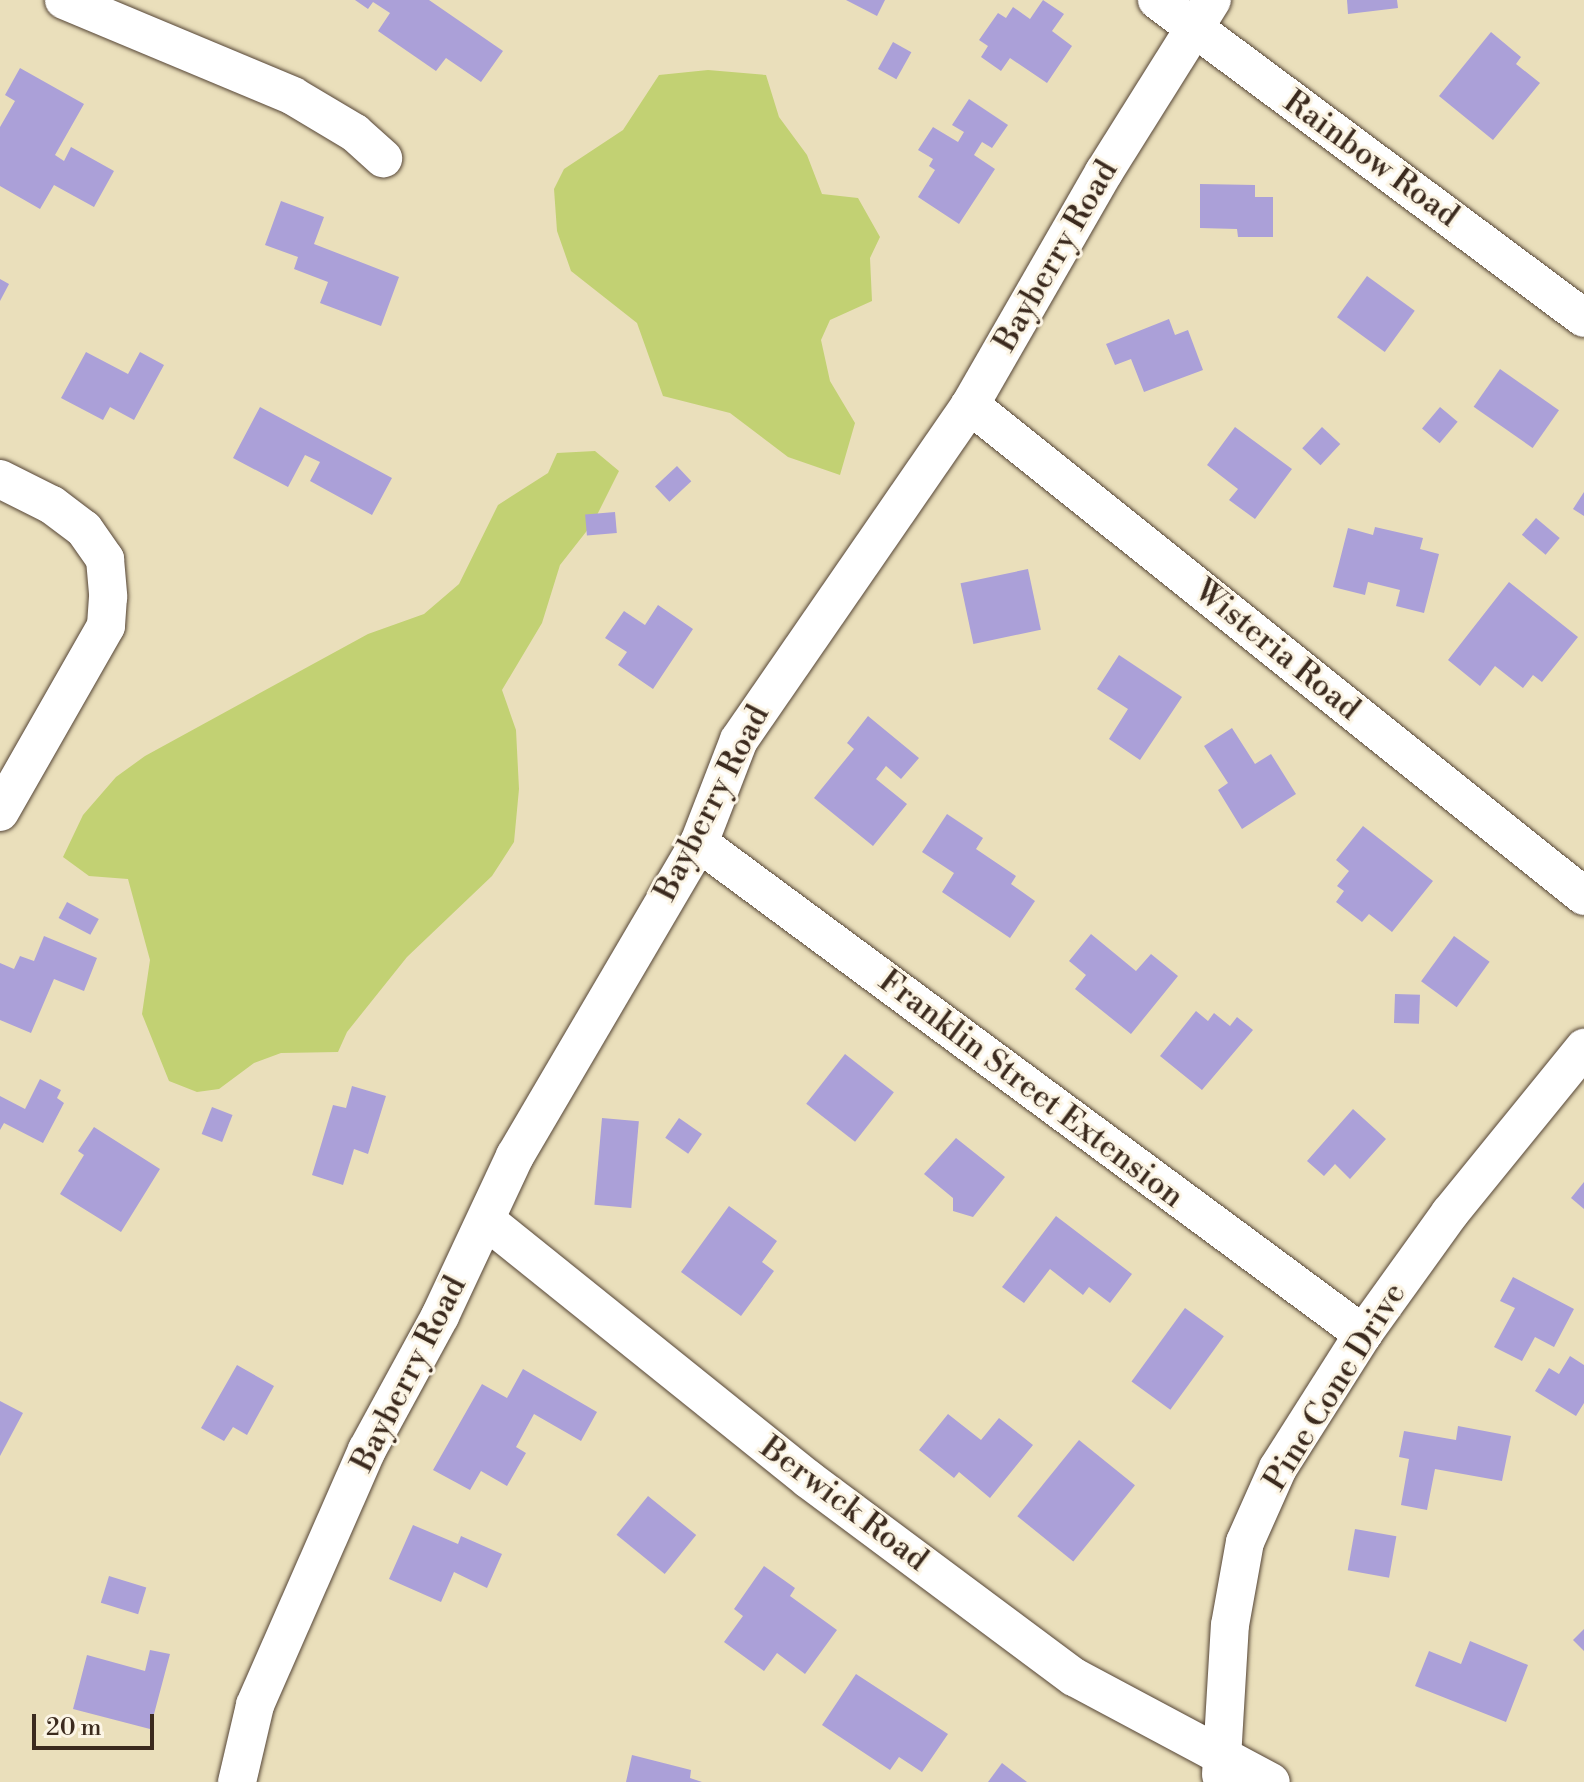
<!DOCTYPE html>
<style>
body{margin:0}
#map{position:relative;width:1584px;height:1782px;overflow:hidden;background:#eadfbb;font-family:"Libre Bodoni",serif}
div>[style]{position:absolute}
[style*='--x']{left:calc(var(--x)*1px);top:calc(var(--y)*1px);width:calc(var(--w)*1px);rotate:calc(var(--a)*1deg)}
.green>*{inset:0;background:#c2d173}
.building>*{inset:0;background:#aba0d8;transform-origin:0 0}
.roads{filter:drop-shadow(0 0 2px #554536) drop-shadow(0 0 2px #554536)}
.minor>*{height:38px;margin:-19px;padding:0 19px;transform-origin:19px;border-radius:19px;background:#fff}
span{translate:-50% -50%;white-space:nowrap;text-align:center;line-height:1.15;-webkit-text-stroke:6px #fcf5e5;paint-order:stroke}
.street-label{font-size:32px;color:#3b2a1e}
.scale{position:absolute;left:32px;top:1714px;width:122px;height:36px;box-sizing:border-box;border:4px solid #3b2a1e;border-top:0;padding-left:10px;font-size:24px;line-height:28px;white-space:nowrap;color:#3b2a1e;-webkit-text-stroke:6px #fcf5e5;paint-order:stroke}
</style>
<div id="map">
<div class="green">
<div style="clip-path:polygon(708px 70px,766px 75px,779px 117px,807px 155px,822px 194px,858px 198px,880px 237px,870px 258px,872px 301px,830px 320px,821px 340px,830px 381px,855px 423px,840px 475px,788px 457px,730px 413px,663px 396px,637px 323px,571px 271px,557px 231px,554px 189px,564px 169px,623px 130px,659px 75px)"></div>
<div style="clip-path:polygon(595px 451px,619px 471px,593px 523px,560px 565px,542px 623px,502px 690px,516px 730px,519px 789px,514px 842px,492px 876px,407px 957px,347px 1032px,338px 1052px,281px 1053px,254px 1063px,219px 1089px,197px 1092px,169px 1081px,142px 1014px,150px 960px,128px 879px,89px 876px,63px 857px,83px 815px,116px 777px,145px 756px,368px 634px,424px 614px,459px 584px,498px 505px,548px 473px,557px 453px)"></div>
</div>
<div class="building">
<div style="clip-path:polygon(355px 0,429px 0,503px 51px,481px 82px,446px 58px,436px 71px,378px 31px,390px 13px,373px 2px,368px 9px)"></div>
<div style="clip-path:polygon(846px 0,885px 0,877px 16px)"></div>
<div style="clip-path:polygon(1043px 0,1064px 14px,1052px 31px,1072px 46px,1047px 83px,1010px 58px,1001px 71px,981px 57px,988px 46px,979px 40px,998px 13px,1006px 18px,1013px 7px,1030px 19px)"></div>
<div style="clip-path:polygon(1347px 0,1397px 0,1398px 8px,1348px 14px)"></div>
<div style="clip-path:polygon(1491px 32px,1521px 57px,1516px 64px,1540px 83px,1493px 140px,1439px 96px)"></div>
<div style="left:893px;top:42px;width:21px;height:31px;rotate:29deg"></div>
<div style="clip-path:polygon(20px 68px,84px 104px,55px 155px,64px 161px,71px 147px,114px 171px,94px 207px,54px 185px,40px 209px,0 186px,0 127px,15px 101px,5px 95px)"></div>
<div style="clip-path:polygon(969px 99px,1008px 125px,992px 148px,982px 142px,974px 155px,995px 169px,959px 224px,918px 197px,935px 170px,929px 166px,933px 159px,918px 150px,933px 127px,958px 142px,964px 132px,952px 125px)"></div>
<div style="clip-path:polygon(1200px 184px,1255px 185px,1255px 197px,1273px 197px,1273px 237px,1238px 237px,1237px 229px,1200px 228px)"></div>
<div style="clip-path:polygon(281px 201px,324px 217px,314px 244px,399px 277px,381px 326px,320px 303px,328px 282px,294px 269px,298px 257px,265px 245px)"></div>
<div style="left:1367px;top:276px;width:59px;height:51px;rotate:36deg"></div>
<div style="clip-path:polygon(0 279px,9px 284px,0 301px)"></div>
<div style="clip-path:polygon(1169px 319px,1175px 335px,1188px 330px,1203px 370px,1144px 392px,1131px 359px,1115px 365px,1106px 344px)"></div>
<div style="clip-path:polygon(86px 352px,128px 374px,140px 352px,164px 365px,134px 420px,110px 407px,103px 420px,61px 398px)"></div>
<div style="left:1500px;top:369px;width:72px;height:46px;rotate:35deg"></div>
<div style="clip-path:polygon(260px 407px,392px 478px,372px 515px,310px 481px,320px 462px,305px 455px,288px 487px,233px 458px)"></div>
<div style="left:1440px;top:407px;width:23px;height:28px;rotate:40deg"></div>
<div style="clip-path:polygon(1235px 427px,1292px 469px,1255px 519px,1229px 500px,1238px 489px,1207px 465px)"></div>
<div style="left:1322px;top:427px;width:25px;height:29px;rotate:43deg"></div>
<div style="left:677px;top:466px;width:21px;height:30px;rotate:47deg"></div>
<div style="clip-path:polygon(1584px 492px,1584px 516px,1573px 509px)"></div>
<div style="left:615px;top:512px;width:21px;height:30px;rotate:85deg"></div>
<div style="left:1536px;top:518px;width:31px;height:22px;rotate:40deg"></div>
<div style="clip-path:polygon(1375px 527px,1423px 538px,1420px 549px,1439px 554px,1424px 613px,1396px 606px,1400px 590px,1368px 582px,1365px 595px,1333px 587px,1348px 528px,1373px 535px)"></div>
<div style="left:1028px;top:569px;width:62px;height:69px;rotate:78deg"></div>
<div style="clip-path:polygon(1509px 582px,1578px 637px,1542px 682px,1533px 675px,1523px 688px,1495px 666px,1480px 686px,1448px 660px)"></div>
<div style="clip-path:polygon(658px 605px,693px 629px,653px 689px,618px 665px,627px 652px,605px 638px,624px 611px,645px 625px)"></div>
<div style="clip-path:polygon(1119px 655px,1182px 697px,1140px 760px,1109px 739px,1128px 709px,1097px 689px)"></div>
<div style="clip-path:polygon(868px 716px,919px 758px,901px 779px,886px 766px,876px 779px,907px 804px,873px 846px,814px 798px,854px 749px,847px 743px)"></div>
<div style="clip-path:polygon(1232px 728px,1255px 764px,1271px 754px,1296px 794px,1242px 829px,1218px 790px,1228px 783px,1204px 746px)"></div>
<div style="clip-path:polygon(947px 814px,983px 838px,976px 849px,1016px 876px,1011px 884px,1035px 901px,1010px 938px,942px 892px,954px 873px,922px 852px)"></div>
<div style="clip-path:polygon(1363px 826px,1433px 881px,1392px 932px,1369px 914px,1362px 922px,1336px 902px,1344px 891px,1337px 886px,1349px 871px,1336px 860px)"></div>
<div style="left:67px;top:902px;width:36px;height:18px;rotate:28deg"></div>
<div style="clip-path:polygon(1091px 934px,1136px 971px,1151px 954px,1178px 976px,1131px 1034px,1075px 989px,1086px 975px,1069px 961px)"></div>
<div style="clip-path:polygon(44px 936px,97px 958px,84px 991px,54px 979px,31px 1033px,0 1020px,0 963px,14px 969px,20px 956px,34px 961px)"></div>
<div style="left:1454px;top:936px;width:44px;height:56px;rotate:36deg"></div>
<div style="left:1395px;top:994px;width:25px;height:29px;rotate:2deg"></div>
<div style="clip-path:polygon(1196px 1011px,1208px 1021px,1214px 1013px,1230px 1026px,1237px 1017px,1253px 1030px,1202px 1090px,1160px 1056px)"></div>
<div style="left:845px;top:1054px;width:62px;height:63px;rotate:38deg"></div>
<div style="clip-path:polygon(40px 1079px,61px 1090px,57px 1098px,64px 1103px,43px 1143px,4px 1123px,0 1130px,0 1096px,25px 1109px)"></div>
<div style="clip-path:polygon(352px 1086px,386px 1096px,368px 1154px,354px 1149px,343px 1185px,312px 1175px,333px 1105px,346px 1108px)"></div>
<div style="left:212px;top:1107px;width:22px;height:29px;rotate:21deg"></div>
<div style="clip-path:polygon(1353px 1109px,1386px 1139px,1350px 1179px,1335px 1164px,1324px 1176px,1307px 1161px)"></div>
<div style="left:602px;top:1118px;width:37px;height:87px;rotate:5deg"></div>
<div style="left:679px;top:1118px;width:28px;height:24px;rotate:35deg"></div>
<div style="clip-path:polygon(94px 1127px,160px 1169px,121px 1232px,60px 1194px,84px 1155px,78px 1151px)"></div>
<div style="clip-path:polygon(956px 1138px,1005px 1177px,973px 1217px,953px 1211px,953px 1198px,924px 1174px)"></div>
<div style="clip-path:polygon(1584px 1182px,1584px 1209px,1571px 1198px)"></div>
<div style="clip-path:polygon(729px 1206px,777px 1241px,762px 1262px,774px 1271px,741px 1316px,681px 1272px)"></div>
<div style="clip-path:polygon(1056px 1216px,1132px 1274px,1110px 1303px,1089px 1287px,1083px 1295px,1050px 1269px,1024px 1303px,1002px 1287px)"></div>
<div style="clip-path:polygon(1513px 1277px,1574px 1309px,1554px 1347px,1535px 1337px,1522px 1361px,1494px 1347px,1515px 1308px,1500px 1301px)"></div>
<div style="left:1185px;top:1308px;width:48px;height:91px;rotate:36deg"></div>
<div style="clip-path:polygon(1570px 1356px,1584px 1365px,1584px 1403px,1576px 1416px,1535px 1391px,1549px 1368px,1559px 1374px)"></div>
<div style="clip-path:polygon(237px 1365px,274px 1386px,247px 1435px,233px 1427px,224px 1441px,201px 1428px)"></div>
<div style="clip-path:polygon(523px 1369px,597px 1412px,581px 1441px,534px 1414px,516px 1447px,526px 1453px,507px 1486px,481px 1471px,470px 1490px,433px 1470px,482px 1384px,507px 1398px)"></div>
<div style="clip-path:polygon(0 1401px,23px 1413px,0 1456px)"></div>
<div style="clip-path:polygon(948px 1414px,981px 1440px,999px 1418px,1033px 1445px,990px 1498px,959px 1472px,954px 1478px,919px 1450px)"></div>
<div style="clip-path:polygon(1458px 1426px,1511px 1436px,1502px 1481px,1435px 1469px,1427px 1510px,1401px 1505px,1409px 1459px,1399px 1457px,1404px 1431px,1456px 1440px)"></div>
<div style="left:1079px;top:1440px;width:72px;height:98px;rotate:39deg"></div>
<div style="left:648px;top:1496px;width:62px;height:50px;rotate:39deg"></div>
<div style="clip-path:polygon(413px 1525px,458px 1544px,461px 1536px,502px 1554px,487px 1588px,454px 1572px,441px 1602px,389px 1579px)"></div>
<div style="left:1355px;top:1529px;width:42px;height:42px;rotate:10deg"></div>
<div style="clip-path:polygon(764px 1566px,795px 1588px,790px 1596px,837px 1630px,805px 1674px,777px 1653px,764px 1671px,724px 1642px,743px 1616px,734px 1609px)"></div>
<div style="left:109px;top:1576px;width:39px;height:28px;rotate:17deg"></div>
<div style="clip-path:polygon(1584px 1629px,1584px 1651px,1573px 1640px)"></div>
<div style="clip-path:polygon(1470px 1641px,1528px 1665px,1506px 1722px,1415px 1686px,1429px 1651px,1461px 1664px)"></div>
<div style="clip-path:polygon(150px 1650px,170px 1654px,150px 1729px,73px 1709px,87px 1655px,145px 1671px)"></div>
<div style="clip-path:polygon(856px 1674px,948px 1734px,922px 1772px,899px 1757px,890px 1770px,822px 1725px)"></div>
<div style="clip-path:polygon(632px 1755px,691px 1770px,690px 1778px,702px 1782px,626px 1782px)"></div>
<div style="clip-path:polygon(1002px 1763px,1027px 1782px,988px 1782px)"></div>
</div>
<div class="roads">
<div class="minor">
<div style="--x:64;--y:0;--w:248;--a:22.7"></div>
<div style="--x:293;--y:96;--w:72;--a:30.8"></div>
<div style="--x:355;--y:133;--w:38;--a:42"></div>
<div style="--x:1157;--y:0;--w:532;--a:36.68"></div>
<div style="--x:970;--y:405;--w:786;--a:38.65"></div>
<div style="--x:0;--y:479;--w:58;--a:26.6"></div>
<div style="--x:52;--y:505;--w:40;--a:37"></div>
<div style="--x:84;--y:529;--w:37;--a:55"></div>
<div style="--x:105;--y:559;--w:38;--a:85"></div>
<div style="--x:108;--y:597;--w:29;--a:94"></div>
<div style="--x:106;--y:626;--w:214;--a:119.7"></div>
<div style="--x:699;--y:843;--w:826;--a:36.48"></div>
<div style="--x:487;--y:1221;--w:412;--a:38.8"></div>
<div style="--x:808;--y:1479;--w:332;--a:36.7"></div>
<div style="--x:1074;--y:1677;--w:223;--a:28.1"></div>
<div style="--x:1221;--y:1775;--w:150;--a:-86.6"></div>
<div style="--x:1230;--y:1625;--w:84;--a:-79.8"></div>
<div style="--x:1245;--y:1542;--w:81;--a:-66"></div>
<div style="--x:1278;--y:1468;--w:159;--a:-57.6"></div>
<div style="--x:1363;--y:1334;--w:149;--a:-54.3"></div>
<div style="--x:1450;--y:1213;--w:213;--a:-50.9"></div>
<div style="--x:237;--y:1782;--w:79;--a:-76.8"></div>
<div style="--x:255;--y:1705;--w:279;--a:-66.3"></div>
<div style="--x:367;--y:1450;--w:153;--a:-61.4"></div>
<div style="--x:440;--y:1316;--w:177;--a:-64.9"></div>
<div style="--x:515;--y:1156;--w:363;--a:-59.6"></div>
<div style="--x:699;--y:843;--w:110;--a:-68.8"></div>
<div style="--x:739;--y:740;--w:407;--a:-55.4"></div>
<div style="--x:970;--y:405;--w:269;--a:-60.1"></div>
<div style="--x:1104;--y:172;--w:203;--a:-57.9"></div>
</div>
</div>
<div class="street-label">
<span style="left:1371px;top:159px;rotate:36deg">Rainbow Road</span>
<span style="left:1056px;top:256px;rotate:-60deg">Bayberry Road</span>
<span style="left:1277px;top:650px;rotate:39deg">Wisteria Road</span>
<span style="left:712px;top:803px;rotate:-63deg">Bayberry Road</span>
<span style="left:1031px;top:1089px;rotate:37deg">Franklin Street Extension</span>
<span style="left:409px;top:1374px;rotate:-63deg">Bayberry Road</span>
<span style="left:1335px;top:1387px;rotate:-58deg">Pine Cone Drive</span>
<span style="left:844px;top:1504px;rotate:37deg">Berwick Road</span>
</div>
<div class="scale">20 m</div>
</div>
